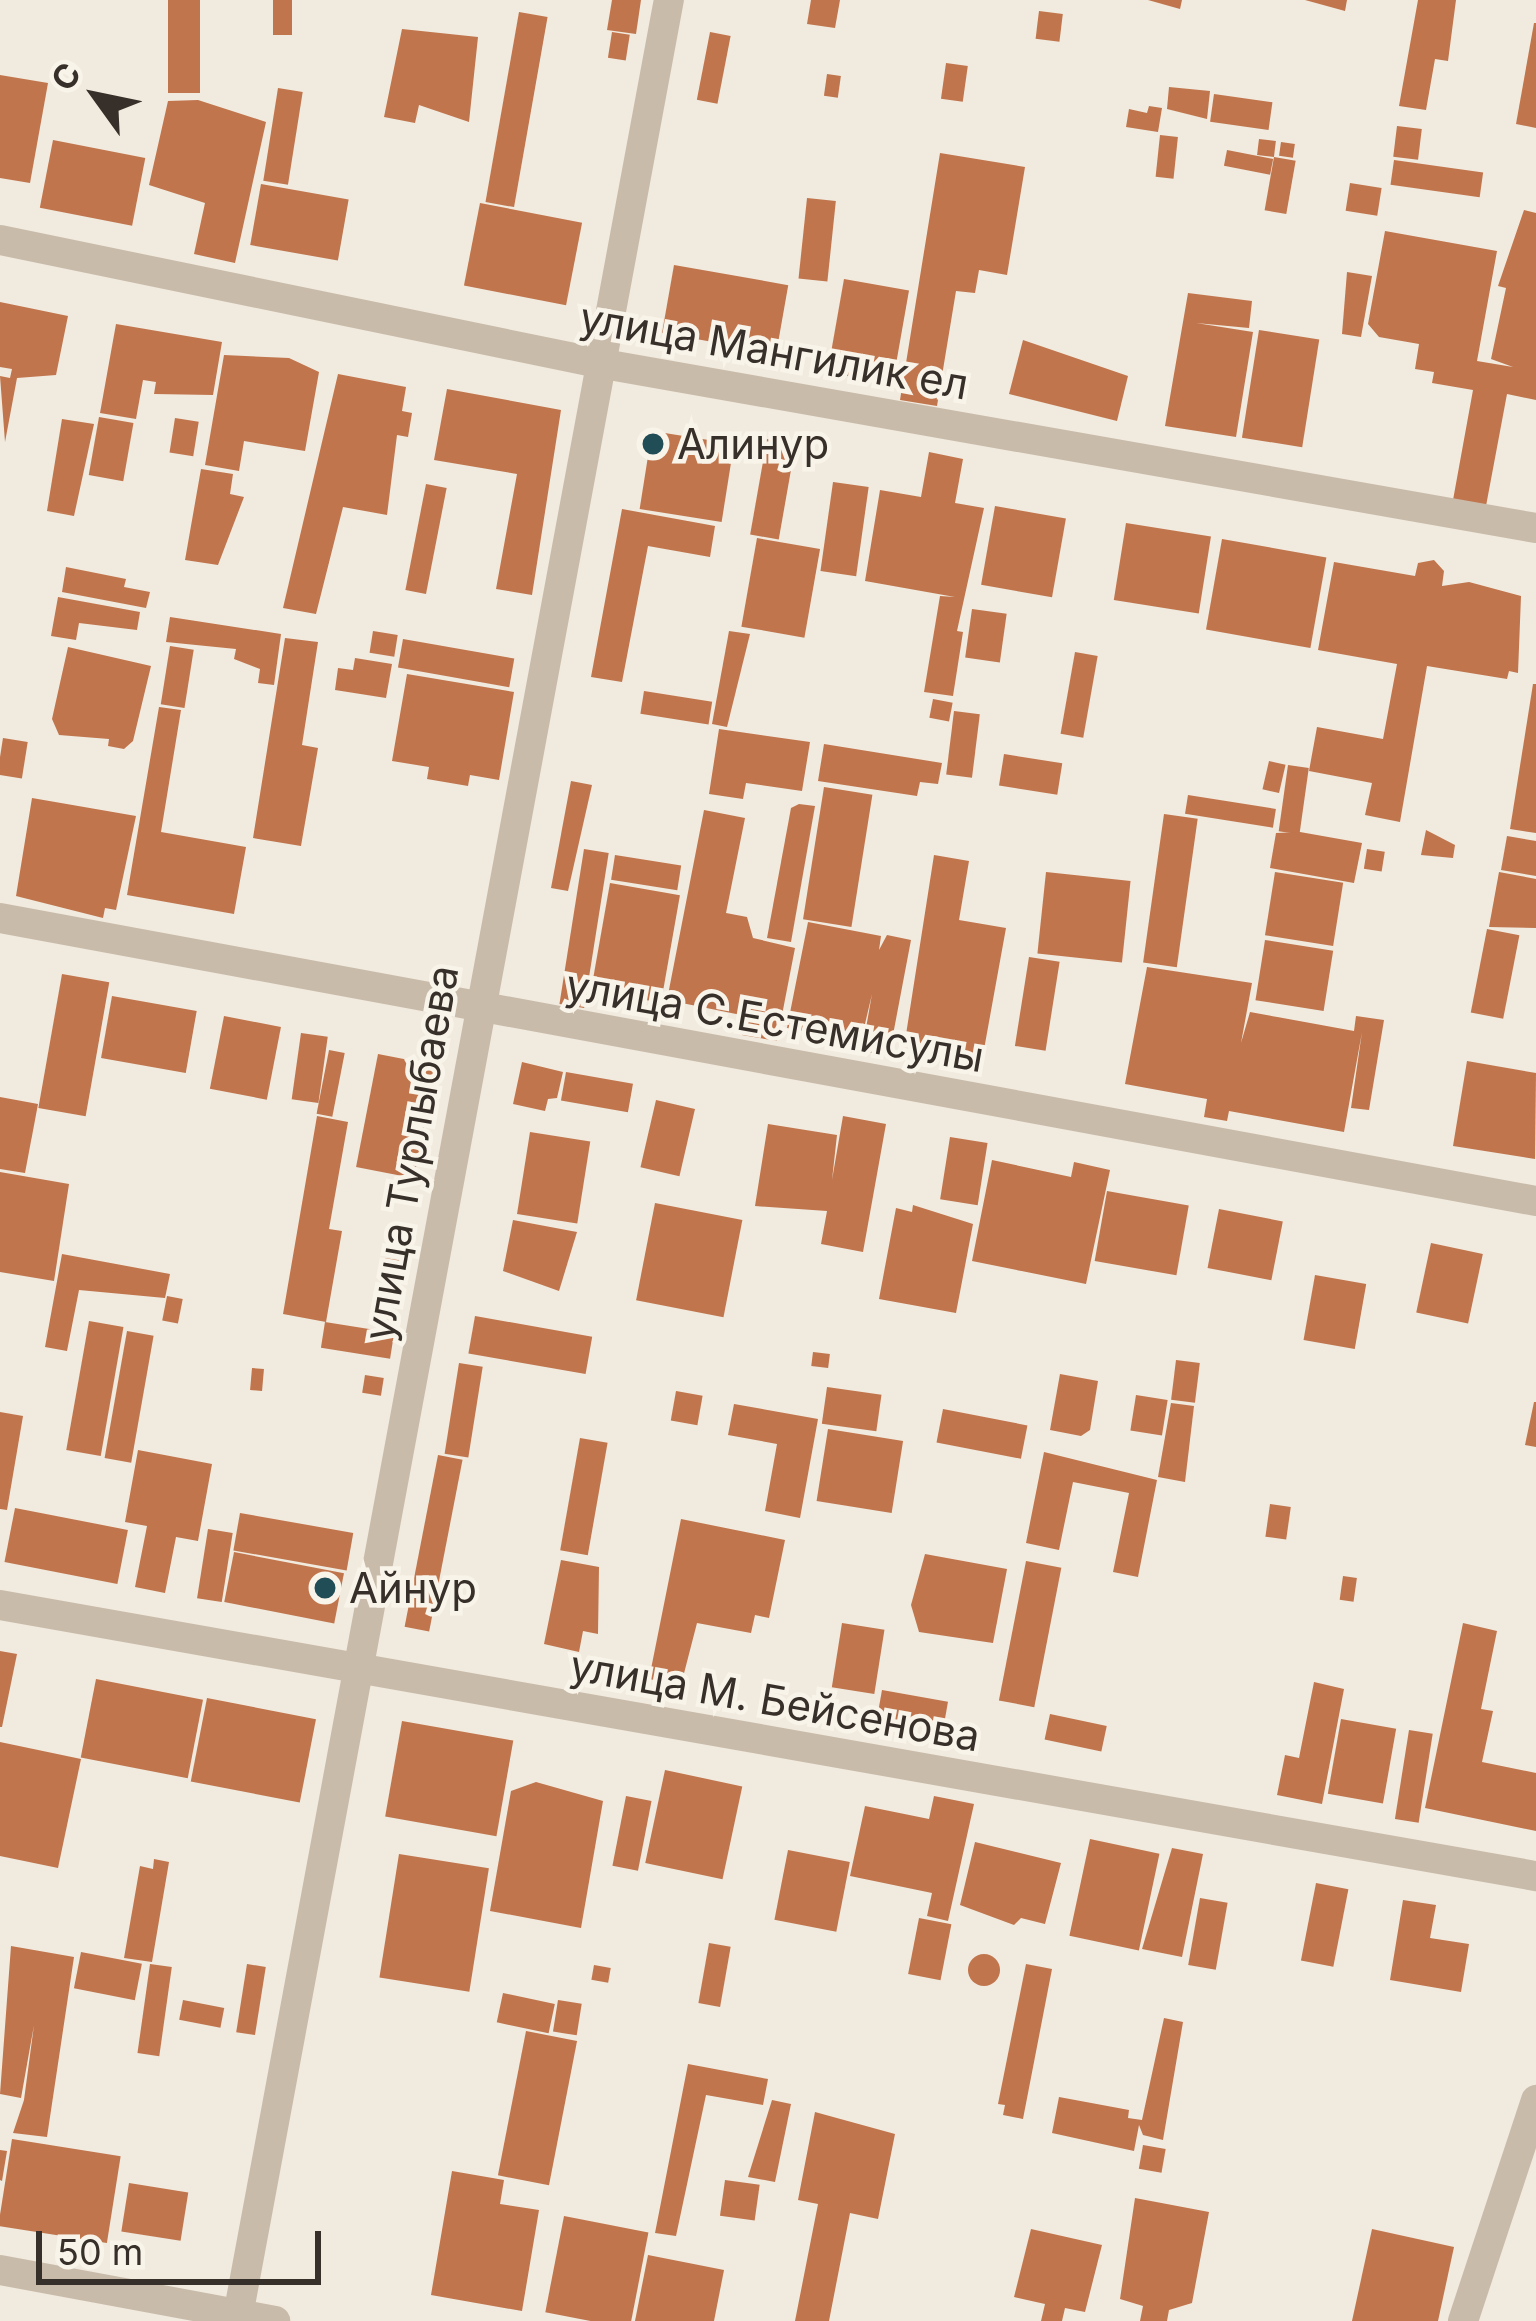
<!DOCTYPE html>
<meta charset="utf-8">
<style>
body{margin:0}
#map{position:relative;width:1536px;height:2321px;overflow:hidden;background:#f1eade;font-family:Inter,sans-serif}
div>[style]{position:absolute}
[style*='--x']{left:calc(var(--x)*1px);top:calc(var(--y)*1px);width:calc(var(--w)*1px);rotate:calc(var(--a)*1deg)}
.building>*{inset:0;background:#c0754d;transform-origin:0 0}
.round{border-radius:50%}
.street>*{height:30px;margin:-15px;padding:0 15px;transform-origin:15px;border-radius:15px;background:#c9bbaa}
.dots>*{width:33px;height:33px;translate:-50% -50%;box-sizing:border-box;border:6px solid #f9f4ea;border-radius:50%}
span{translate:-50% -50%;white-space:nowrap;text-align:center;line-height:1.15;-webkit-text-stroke:9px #f9f4ea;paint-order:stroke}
.street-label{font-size:42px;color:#372f29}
.poi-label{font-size:42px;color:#372f29}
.left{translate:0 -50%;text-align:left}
.north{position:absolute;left:36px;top:36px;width:120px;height:120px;-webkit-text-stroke:9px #f9f4ea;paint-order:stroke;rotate:303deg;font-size:33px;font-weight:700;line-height:48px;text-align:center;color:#372f29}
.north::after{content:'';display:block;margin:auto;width:42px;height:54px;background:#372f29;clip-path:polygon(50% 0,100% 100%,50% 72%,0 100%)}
.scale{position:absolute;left:36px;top:2231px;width:285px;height:54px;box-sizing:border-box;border:6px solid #372f29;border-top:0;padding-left:15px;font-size:36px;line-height:42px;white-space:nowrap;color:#372f29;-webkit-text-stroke:9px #f9f4ea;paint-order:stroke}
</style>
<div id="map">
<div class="building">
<div style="left:168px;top:0;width:32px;height:93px"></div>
<div style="left:273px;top:0;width:19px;height:35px"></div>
<div style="clip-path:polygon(612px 0,641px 0,636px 34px,607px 30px)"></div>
<div style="clip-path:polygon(811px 0,840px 0,835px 28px,807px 24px)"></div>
<div style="clip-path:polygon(1148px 0,1182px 0,1180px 9px)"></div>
<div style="clip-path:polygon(1305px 0,1347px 0,1345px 11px)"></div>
<div style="clip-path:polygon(1418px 0,1456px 0,1448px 61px,1435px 59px,1426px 110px,1399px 106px)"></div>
<div style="left:1039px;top:11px;width:24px;height:28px;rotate:7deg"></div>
<div style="left:519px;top:12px;width:29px;height:193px;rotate:10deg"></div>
<div style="clip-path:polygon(1534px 23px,1536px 23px,1536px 128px,1516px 124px)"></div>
<div style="clip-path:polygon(402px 29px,478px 37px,469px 122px,419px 105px,415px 123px,384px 117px)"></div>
<div style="left:612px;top:32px;width:18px;height:26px;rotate:9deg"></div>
<div style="left:710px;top:32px;width:21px;height:69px;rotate:11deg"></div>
<div style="left:946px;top:63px;width:22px;height:36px;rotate:8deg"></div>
<div style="left:827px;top:74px;width:14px;height:22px;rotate:8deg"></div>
<div style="clip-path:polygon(0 75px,48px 83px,30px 183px,0 178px)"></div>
<div style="clip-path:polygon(1169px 87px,1210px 91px,1207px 119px,1167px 109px)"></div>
<div style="left:278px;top:88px;width:25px;height:94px;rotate:9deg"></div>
<div style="left:1214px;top:94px;width:59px;height:28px;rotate:8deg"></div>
<div style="clip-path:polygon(198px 100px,266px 122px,235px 263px,194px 254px,205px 203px,149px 185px,168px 101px)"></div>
<div style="clip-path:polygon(1149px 106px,1162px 108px,1158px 132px,1126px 127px,1129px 109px,1147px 113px)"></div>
<div style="left:1397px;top:126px;width:25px;height:31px;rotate:7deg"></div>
<div style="left:1160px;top:135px;width:18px;height:42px;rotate:6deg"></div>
<div style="left:1259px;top:139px;width:17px;height:16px;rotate:7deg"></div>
<div style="left:53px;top:140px;width:94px;height:69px;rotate:11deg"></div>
<div style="left:1281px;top:142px;width:14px;height:14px;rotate:8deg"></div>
<div style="left:1227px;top:150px;width:47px;height:16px;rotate:11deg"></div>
<div style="clip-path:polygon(940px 153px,1025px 167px,1007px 275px,979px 270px,975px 293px,956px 291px,937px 406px,900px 400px)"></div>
<div style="left:1274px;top:157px;width:22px;height:54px;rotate:10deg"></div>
<div style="left:1394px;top:160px;width:90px;height:25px;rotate:8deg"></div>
<div style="left:1350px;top:183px;width:32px;height:28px;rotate:9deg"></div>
<div style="left:261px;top:184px;width:89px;height:62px;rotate:10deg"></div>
<div style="left:807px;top:198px;width:29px;height:81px;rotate:6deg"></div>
<div style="left:480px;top:203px;width:104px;height:84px;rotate:11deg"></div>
<div style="clip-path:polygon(1524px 210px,1536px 213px,1536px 400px,1507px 394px,1486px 506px,1453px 500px,1473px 390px,1432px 383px,1434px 372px,1415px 369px,1419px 344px,1379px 337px,1368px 324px,1385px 231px,1497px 251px,1477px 361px,1513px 367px,1491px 359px,1506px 288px,1498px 286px)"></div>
<div style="left:674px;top:265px;width:116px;height:69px;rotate:10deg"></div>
<div style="clip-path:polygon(1347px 272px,1372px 276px,1361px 337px,1342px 334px)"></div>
<div style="left:844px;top:279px;width:66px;height:95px;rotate:10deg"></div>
<div style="clip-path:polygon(1188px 293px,1252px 301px,1249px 328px,1196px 323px,1253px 332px,1236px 437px,1165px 426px)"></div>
<div style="clip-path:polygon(0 302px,68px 316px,56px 375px,17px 378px,5px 442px,0 376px,10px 378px,12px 369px,0 367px)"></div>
<div style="clip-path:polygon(116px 324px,222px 342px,213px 395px,154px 394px,156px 382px,143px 380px,136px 419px,100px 413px)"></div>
<div style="left:1259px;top:330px;width:61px;height:109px;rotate:9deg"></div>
<div style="clip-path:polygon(1023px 340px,1128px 376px,1117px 421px,1009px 394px)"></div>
<div style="clip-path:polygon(224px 355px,289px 358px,319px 372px,305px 451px,244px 441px,239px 471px,205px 465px)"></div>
<div style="clip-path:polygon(338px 374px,406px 387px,402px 411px,412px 413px,408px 437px,397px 435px,387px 515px,343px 507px,316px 614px,283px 608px)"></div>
<div style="clip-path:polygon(447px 389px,561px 410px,532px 595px,496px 589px,517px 474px,434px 460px)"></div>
<div style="left:99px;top:417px;width:35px;height:59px;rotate:10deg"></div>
<div style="left:175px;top:418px;width:24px;height:35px;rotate:9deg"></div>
<div style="clip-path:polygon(62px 419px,94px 424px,74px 516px,47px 511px)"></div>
<div style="left:652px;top:431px;width:83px;height:79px;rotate:9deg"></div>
<div style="left:767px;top:439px;width:29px;height:97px;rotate:10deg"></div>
<div style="clip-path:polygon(929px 452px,963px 459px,955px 503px,984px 508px,957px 631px,963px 632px,953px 696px,924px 692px,940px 596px,955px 597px,865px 581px,880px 490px,921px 497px)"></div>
<div style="clip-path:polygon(201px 469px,233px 474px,230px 494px,244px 497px,218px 565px,185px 560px)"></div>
<div style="left:833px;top:482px;width:36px;height:90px;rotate:8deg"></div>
<div style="left:426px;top:484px;width:21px;height:108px;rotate:11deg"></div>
<div style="left:995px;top:506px;width:72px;height:80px;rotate:10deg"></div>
<div style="clip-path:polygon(622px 509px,715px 526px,710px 557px,648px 546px,622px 682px,591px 677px)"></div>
<div style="left:1126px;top:523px;width:86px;height:78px;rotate:9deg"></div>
<div style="left:757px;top:538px;width:64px;height:90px;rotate:10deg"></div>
<div style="left:1222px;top:539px;width:106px;height:92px;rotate:10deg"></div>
<div style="clip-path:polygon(1434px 560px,1444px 571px,1442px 586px,1469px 582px,1521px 596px,1518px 673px,1509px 671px,1507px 679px,1427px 666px,1400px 822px,1365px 815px,1372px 783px,1309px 771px,1317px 727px,1383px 739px,1397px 664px,1318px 650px,1334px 562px,1415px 576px,1418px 563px)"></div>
<div style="clip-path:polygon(66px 567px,126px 579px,124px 587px,150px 592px,146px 608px,62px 592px)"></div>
<div style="clip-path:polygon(58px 597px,140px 612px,137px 630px,79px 623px,76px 640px,51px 636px)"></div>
<div style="left:972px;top:609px;width:35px;height:49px;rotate:8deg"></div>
<div style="clip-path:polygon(170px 617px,281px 634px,274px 685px,258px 683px,260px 669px,234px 659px,236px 649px,166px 642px)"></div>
<div style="left:373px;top:631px;width:25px;height:22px;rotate:9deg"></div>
<div style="clip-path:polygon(729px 631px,750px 634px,727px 727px,712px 724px)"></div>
<div style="clip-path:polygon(285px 638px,318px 642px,302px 745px,318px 748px,301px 846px,253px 838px)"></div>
<div style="left:403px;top:639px;width:113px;height:29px;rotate:10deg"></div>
<div style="left:170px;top:646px;width:24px;height:59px;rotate:9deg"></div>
<div style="clip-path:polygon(68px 647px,151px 666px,133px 741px,124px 749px,108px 746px,109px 739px,59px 735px,52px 719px)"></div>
<div style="left:1075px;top:652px;width:23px;height:83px;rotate:10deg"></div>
<div style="clip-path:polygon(355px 658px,392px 664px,386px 698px,335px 690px,338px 668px,353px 670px)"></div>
<div style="clip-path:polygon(407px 674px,514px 692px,499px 780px,470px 775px,468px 786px,427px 779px,429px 767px,392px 761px)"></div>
<div style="clip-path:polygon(1533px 684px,1536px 684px,1536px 833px,1510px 829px)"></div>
<div style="left:644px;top:691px;width:69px;height:23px;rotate:9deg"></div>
<div style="left:933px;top:699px;width:20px;height:19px;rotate:11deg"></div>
<div style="clip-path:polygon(159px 707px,181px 710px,161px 832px,246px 847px,234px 914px,127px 895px)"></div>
<div style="left:954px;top:711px;width:26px;height:64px;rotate:7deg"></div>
<div style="clip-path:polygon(719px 729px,810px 742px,802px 791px,746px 783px,743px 799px,709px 794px)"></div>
<div style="left:3px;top:738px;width:25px;height:37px;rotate:9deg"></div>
<div style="clip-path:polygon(824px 744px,942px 763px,938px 784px,920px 782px,917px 796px,818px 781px)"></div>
<div style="left:1004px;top:754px;width:59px;height:32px;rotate:9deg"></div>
<div style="left:1269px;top:761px;width:17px;height:29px;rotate:13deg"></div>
<div style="left:1288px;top:765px;width:21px;height:67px;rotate:8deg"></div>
<div style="clip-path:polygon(571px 781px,592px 785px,568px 891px,551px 888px)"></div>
<div style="left:824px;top:787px;width:49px;height:134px;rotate:9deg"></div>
<div style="left:1188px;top:795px;width:89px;height:19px;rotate:9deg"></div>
<div style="clip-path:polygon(32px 798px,136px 816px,116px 910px,105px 908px,103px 918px,16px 896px)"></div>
<div style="clip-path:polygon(799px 804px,815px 806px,791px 942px,767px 938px,791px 808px)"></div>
<div style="clip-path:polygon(704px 810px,745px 818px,726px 913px,747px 917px,753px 938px,795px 948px,777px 1041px,742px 1035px,746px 1016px,667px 1000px)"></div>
<div style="left:1164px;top:814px;width:34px;height:150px;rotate:8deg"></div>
<div style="clip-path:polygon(1426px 830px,1455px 845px,1453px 858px,1421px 855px)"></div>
<div style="clip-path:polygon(1300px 832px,1362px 843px,1354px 883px,1270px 868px,1276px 833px)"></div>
<div style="clip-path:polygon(1507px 836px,1536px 841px,1536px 876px,1501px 870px)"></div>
<div style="left:584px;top:849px;width:25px;height:157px;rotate:9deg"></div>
<div style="left:1367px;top:849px;width:18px;height:20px;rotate:9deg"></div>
<div style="left:615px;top:855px;width:67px;height:25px;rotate:9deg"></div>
<div style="clip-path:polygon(934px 855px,969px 861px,959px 920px,1006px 928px,983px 1055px,905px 1041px)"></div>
<div style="left:1046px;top:872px;width:85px;height:82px;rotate:6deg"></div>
<div style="left:1275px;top:872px;width:69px;height:64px;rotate:9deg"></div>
<div style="clip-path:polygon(1499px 872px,1536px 879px,1536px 928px,1489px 927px)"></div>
<div style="left:610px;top:883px;width:71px;height:109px;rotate:10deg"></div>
<div style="clip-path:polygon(808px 922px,881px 936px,879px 950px,887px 935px,911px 940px,889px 1056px,862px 1051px,872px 994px,861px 1041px,787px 1028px)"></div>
<div style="left:1487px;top:929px;width:33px;height:85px;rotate:11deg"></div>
<div style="left:1265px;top:940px;width:69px;height:61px;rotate:9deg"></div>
<div style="left:1029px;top:957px;width:31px;height:90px;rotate:9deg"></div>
<div style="clip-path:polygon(1147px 967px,1252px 983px,1241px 1043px,1250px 1012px,1354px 1031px,1356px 1016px,1384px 1020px,1369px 1110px,1351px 1108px,1362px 1032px,1344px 1132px,1229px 1111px,1227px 1121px,1204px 1117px,1207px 1099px,1125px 1084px)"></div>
<div style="left:62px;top:974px;width:48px;height:136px;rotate:10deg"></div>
<div style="left:112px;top:996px;width:86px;height:63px;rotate:10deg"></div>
<div style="left:224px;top:1016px;width:58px;height:74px;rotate:11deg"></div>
<div style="left:301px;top:1033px;width:27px;height:67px;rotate:8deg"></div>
<div style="left:329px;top:1050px;width:16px;height:65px;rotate:11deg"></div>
<div style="left:378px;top:1054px;width:59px;height:115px;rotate:11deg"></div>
<div style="clip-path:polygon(1467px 1061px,1536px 1073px,1535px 1159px,1453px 1146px)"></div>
<div style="clip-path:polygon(522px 1062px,563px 1072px,557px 1098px,548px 1099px,545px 1111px,513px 1104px)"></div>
<div style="left:566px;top:1072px;width:68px;height:29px;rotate:10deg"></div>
<div style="clip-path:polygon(0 1097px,38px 1104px,25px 1173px,0 1169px)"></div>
<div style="left:656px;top:1100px;width:40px;height:69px;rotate:13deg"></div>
<div style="clip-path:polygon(317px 1116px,348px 1122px,329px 1229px,342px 1231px,326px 1322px,283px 1314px)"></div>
<div style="clip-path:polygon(843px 1116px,886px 1124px,863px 1252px,821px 1244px,827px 1211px,755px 1206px,768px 1124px,837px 1135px,832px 1180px)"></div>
<div style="left:530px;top:1132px;width:61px;height:83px;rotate:9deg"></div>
<div style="left:950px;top:1137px;width:38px;height:63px;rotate:9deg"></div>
<div style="clip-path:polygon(992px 1160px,1071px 1177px,1074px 1162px,1110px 1170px,1086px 1284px,972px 1261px)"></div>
<div style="clip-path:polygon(0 1172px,69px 1184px,54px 1281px,0 1272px)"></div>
<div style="left:1107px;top:1191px;width:83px;height:71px;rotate:10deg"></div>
<div style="left:655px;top:1203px;width:89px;height:99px;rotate:11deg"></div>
<div style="clip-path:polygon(913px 1205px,973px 1224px,956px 1313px,879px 1299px,896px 1208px,912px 1212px)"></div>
<div style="left:1219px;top:1209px;width:65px;height:60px;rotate:11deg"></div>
<div style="clip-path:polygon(513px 1220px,577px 1232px,559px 1291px,503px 1271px)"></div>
<div style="left:1431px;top:1243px;width:53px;height:71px;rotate:12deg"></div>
<div style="clip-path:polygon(62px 1254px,170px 1274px,165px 1298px,79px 1290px,67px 1351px,45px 1347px)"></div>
<div style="left:385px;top:1258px;width:19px;height:13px;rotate:9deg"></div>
<div style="left:1315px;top:1275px;width:52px;height:66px;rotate:10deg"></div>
<div style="left:167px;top:1296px;width:16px;height:25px;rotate:11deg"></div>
<div style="left:379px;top:1315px;width:14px;height:13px;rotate:8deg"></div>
<div style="left:475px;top:1316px;width:119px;height:38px;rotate:10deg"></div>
<div style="left:89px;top:1321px;width:35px;height:131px;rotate:10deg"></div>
<div style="left:325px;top:1322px;width:70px;height:26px;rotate:9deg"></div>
<div style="left:127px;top:1331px;width:27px;height:129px;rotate:10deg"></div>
<div style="left:813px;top:1352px;width:17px;height:14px;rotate:7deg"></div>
<div style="left:1176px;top:1360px;width:24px;height:40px;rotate:7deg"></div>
<div style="left:459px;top:1363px;width:24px;height:92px;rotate:9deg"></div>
<div style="left:252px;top:1368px;width:12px;height:22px;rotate:5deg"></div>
<div style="clip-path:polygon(1060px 1374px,1098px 1381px,1090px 1430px,1081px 1436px,1050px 1430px)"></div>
<div style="left:365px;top:1375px;width:19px;height:18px;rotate:9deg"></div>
<div style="left:827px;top:1387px;width:55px;height:37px;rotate:8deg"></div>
<div style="left:676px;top:1391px;width:27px;height:30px;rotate:10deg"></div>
<div style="left:1136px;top:1395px;width:32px;height:36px;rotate:9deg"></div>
<div style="clip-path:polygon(1534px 1402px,1536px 1402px,1536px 1447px,1525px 1445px)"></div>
<div style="clip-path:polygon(1171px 1403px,1194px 1406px,1185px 1482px,1158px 1477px)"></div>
<div style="clip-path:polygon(734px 1404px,818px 1419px,800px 1518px,765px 1511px,777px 1444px,728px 1435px)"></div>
<div style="left:943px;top:1409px;width:86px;height:34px;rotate:11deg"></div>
<div style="clip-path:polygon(0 1412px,23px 1416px,7px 1510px,0 1509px)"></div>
<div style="left:828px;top:1429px;width:76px;height:73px;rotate:9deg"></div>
<div style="left:580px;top:1438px;width:28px;height:114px;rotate:10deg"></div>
<div style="clip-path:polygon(138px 1450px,212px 1464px,198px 1541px,176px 1537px,165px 1593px,135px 1587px,147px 1526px,125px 1522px)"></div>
<div style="clip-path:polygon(1044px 1452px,1157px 1480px,1138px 1577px,1113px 1572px,1129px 1493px,1073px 1482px,1059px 1550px,1026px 1543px)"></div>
<div style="left:438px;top:1455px;width:25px;height:175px;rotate:11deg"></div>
<div style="left:1270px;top:1504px;width:21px;height:33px;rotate:8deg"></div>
<div style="left:15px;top:1508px;width:115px;height:55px;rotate:11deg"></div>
<div style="left:240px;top:1513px;width:115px;height:38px;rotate:10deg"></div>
<div style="clip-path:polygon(681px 1519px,785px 1540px,769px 1618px,755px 1615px,751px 1633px,697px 1623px,681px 1685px,649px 1679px)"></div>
<div style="left:208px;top:1529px;width:25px;height:70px;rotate:9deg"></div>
<div style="left:234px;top:1552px;width:112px;height:51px;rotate:11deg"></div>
<div style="clip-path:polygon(925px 1554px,1007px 1569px,993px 1643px,919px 1632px,911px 1605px)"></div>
<div style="clip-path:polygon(561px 1560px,599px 1567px,598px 1634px,583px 1631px,579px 1652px,544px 1644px)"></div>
<div style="left:1026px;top:1561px;width:36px;height:142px;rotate:11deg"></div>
<div style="left:1343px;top:1576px;width:14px;height:24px;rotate:8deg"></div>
<div style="left:842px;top:1623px;width:43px;height:65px;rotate:9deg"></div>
<div style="clip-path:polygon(1463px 1623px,1497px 1631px,1481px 1709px,1493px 1711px,1482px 1762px,1536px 1773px,1536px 1831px,1425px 1808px)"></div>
<div style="clip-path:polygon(0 1651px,17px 1654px,2px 1727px,0 1727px)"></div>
<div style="left:96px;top:1679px;width:109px;height:80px;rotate:11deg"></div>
<div style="clip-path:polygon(1314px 1682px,1344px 1689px,1322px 1804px,1277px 1795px,1285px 1755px,1299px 1758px)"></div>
<div style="left:882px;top:1690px;width:67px;height:27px;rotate:10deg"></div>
<div style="left:207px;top:1698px;width:111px;height:85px;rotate:11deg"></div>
<div style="left:1050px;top:1714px;width:58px;height:26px;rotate:12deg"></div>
<div style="left:1341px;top:1719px;width:56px;height:76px;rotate:10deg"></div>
<div style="left:402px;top:1721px;width:113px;height:97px;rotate:10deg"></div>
<div style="left:1409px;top:1730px;width:24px;height:90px;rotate:9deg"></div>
<div style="clip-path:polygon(0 1742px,81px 1759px,58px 1868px,0 1856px)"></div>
<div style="left:665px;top:1770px;width:79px;height:95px;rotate:12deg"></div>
<div style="clip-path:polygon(536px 1782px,603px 1801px,581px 1928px,490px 1911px,511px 1791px)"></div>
<div style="left:626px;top:1796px;width:26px;height:71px;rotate:11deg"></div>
<div style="clip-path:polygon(934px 1796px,974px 1804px,948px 1921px,927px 1916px,932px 1893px,850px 1876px,865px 1806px,929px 1819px)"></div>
<div style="left:1090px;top:1839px;width:71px;height:99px;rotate:12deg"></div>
<div style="clip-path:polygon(975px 1842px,1061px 1863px,1045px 1924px,1021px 1918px,1014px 1925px,960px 1905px)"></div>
<div style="clip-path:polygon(1172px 1848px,1203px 1854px,1182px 1957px,1142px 1949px)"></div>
<div style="left:788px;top:1850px;width:63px;height:71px;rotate:11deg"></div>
<div style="left:399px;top:1854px;width:91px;height:125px;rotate:9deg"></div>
<div style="clip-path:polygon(154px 1859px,169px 1862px,152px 1962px,124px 1958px,140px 1866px,153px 1869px)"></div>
<div style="left:1316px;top:1883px;width:33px;height:79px;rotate:11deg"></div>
<div style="left:1200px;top:1898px;width:28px;height:68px;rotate:10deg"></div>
<div style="clip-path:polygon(1403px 1900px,1436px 1905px,1430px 1938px,1469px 1944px,1461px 1992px,1390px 1980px)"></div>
<div style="left:919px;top:1918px;width:33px;height:57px;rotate:11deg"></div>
<div style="left:709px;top:1943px;width:22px;height:61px;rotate:10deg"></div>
<div style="clip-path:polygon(11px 1946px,74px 1957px,47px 2137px,13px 2133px,24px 2100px,34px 2025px,21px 2098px,0 2094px)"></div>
<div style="left:81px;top:1952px;width:62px;height:37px;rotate:11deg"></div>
<div class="round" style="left:968px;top:1954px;width:32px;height:32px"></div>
<div style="left:150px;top:1964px;width:22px;height:90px;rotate:8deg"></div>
<div style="left:247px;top:1964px;width:19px;height:69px;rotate:9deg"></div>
<div style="clip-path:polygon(1026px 1964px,1052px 1969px,1023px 2119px,1003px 2115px,1005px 2105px,998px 2104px)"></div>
<div style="left:594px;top:1965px;width:17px;height:15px;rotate:10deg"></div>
<div style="left:503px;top:1993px;width:53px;height:30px;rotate:12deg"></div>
<div style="left:183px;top:2000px;width:42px;height:20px;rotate:11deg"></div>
<div style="left:558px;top:2000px;width:24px;height:32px;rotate:9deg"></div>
<div style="clip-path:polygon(1164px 2018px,1183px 2022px,1163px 2140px,1143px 2135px,1139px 2125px,1134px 2151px,1052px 2133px,1059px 2097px,1129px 2110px,1128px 2118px,1142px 2120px)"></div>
<div style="left:526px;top:2031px;width:52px;height:147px;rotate:11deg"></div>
<div style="clip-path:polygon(688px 2064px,768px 2079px,763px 2105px,706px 2095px,676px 2236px,655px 2233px)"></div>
<div style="clip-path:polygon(772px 2100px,791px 2104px,775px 2182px,748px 2177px)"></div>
<div style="clip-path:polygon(815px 2112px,895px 2134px,878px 2219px,850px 2213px,829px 2321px,795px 2321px,818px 2204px,798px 2200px)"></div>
<div style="left:12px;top:2139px;width:110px;height:88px;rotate:9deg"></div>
<div style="left:1143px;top:2145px;width:23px;height:24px;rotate:10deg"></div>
<div style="clip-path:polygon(0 2150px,7px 2151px,2px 2181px,0 2180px)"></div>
<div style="clip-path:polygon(452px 2171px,504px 2180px,500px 2204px,539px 2210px,522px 2311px,431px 2295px)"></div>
<div style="left:725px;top:2180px;width:35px;height:36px;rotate:8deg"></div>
<div style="left:129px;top:2183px;width:60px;height:49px;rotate:9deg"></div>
<div style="clip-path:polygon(1135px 2198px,1209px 2212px,1192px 2303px,1169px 2310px,1167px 2321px,1140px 2321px,1143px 2306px,1120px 2299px)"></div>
<div style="left:564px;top:2216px;width:86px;height:98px;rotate:11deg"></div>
<div style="clip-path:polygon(1031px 2229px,1102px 2245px,1085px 2312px,1065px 2308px,1062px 2321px,1041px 2321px,1045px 2304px,1014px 2297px)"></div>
<div style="clip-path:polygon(1372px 2229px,1454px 2247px,1438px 2321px,1352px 2321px)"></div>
<div style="clip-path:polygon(648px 2255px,724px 2270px,714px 2321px,635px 2321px)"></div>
</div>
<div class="street">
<div style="--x:0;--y:240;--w:611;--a:11.62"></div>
<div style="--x:598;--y:363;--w:952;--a:9.98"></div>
<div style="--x:0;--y:918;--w:1562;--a:10.44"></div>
<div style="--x:0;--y:1605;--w:1560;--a:10.01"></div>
<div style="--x:0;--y:2270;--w:280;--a:10.5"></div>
<div style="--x:237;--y:2321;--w:2361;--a:-79.46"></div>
<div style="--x:1463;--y:2321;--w:233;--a:-71.7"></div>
</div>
<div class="dots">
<div style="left:653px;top:444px;background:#214d56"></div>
<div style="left:325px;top:1588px;background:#214d56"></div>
</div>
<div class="street-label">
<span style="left:774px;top:351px;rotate:10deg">улица Мангилик ел</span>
<span style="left:775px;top:1021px;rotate:10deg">улица С.Естемисулы</span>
<span style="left:411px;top:1153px;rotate:-80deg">улица Турлыбаева</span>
<span style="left:775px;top:1701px;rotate:10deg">улица М. Бейсенова</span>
</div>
<div class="poi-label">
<span class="left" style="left:677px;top:444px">Алинур</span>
<span class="left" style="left:349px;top:1588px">Айнур</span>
</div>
<div class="north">С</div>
<div class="scale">50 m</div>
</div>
